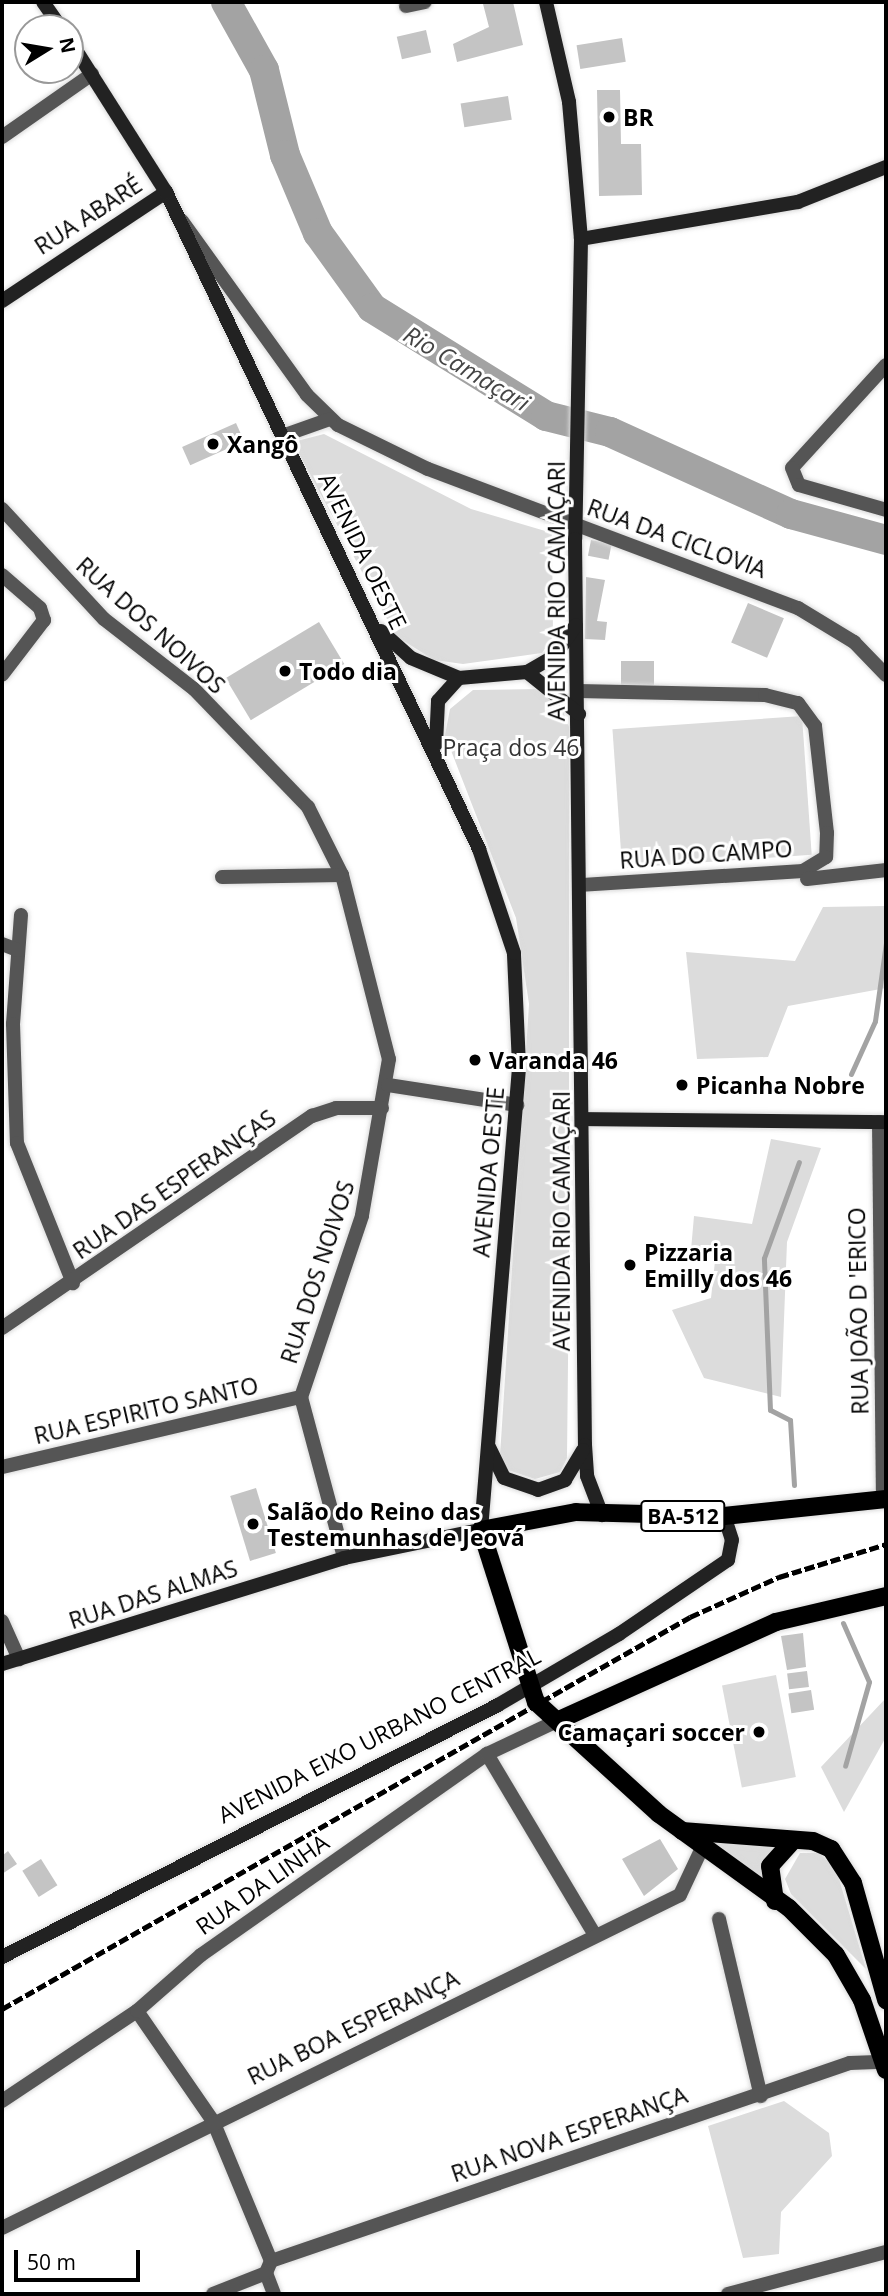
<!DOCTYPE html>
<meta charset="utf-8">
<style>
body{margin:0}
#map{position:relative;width:888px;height:2296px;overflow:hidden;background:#fff;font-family:"Open Sans",sans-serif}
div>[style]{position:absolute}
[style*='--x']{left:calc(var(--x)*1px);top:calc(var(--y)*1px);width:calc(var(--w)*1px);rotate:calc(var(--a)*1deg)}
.green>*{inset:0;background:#dcdcdc;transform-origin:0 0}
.stream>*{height:5px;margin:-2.5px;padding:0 2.5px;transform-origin:2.5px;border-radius:2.5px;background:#a3a3a3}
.river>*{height:30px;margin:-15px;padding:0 15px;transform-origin:15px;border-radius:15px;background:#a3a3a3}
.building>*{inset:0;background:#c4c4c4;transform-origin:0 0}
.roads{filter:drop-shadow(0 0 2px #dbdbdb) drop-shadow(0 0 2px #dbdbdb)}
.street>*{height:14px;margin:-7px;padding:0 7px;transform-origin:7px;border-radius:7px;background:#555}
.secondary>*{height:14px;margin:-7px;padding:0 7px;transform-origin:7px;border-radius:7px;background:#222}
.primary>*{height:18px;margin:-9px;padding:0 9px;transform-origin:9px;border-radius:9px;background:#000}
.rail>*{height:5px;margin-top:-2.5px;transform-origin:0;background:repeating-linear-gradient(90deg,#000 0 10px,transparent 0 13.5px)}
.dots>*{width:19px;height:19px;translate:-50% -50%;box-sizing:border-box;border:4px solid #fff;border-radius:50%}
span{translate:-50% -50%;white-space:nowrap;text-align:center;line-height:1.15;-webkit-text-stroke:6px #fff;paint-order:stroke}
.shield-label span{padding:2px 5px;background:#fff;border:2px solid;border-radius:5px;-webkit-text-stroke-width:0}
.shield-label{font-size:21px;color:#000;font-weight:700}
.poi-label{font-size:23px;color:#000;font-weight:700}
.left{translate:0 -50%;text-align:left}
.right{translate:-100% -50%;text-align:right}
.street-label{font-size:23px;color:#000}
.park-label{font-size:23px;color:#333}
.water-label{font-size:24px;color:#444;font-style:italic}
.frame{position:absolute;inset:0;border:4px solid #000;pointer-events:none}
.north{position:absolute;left:14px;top:14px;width:70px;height:70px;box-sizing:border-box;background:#fff;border:2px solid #999;border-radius:50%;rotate:79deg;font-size:19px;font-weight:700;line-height:28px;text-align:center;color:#000}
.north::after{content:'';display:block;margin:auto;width:24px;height:32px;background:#000;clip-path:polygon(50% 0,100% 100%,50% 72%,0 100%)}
.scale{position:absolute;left:14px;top:2250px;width:126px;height:32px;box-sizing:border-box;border:4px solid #000;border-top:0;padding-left:9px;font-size:21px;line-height:24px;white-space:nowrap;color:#000;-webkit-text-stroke:5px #fff;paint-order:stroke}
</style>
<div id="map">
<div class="green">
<div style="clip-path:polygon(324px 434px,471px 509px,552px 533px,553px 637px,542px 653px,463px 664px,434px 660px,396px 636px,293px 442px)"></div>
<div style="clip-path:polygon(543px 689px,560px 703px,569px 727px,569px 1268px,567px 1458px,560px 1472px,535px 1479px,508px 1470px,500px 1456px,529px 1004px,516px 918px,445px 735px,450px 709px,473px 690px)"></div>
<div style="left:802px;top:716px;width:139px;height:190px;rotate:86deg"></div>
<div style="clip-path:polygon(886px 906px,886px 988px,788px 1006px,768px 1057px,697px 1059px,686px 952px,795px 961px,823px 907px)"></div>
<div style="clip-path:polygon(771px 1139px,821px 1148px,787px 1242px,781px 1397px,704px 1378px,672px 1310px,711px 1298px,716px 1252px,691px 1250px,694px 1216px,752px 1224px)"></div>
<div style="left:776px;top:1675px;width:104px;height:55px;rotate:79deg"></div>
<div style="clip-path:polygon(886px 1698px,886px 1737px,844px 1812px,821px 1767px)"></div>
<div style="clip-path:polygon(687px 1834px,791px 1845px,769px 1883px)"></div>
<div style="clip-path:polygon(800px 1853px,819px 1853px,836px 1869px,866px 1969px,791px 1894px,785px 1879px)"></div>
<div style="clip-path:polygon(784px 2101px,829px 2133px,832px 2156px,781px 2212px,779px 2254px,743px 2258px,708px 2126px)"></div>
</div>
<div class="stream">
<div style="--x:851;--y:1074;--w:58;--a:-65.6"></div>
<div style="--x:875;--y:1021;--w:79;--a:-82"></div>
<div style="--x:794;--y:1485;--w:65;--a:-93.5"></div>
<div style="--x:790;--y:1420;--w:22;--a:-153"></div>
<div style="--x:770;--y:1410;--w:152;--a:-92.3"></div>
<div style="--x:764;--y:1258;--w:102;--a:-70"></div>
<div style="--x:843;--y:1623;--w:64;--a:66.2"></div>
<div style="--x:869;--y:1682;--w:87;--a:105.9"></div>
</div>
<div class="river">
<div style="--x:226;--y:2;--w:78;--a:60.8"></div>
<div style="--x:264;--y:70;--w:88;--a:76.1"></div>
<div style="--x:285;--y:155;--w:85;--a:67.1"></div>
<div style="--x:318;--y:233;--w:92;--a:54.2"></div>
<div style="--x:372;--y:308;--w:205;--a:31.8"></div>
<div style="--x:546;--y:416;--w:66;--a:14"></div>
<div style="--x:610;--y:432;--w:199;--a:24.4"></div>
<div style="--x:791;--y:514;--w:98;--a:15.3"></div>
</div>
<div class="building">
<div style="clip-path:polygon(513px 2px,523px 45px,457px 62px,453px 44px,489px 27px,483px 4px)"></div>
<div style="left:426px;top:30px;width:23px;height:30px;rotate:77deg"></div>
<div style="left:622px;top:38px;width:24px;height:46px;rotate:81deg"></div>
<div style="clip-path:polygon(597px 90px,620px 90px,621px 144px,641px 144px,642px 195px,599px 196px)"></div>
<div style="left:508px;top:96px;width:24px;height:48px;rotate:81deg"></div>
<div style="left:236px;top:423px;width:20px;height:59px;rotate:66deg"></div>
<div style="left:591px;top:540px;width:21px;height:16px;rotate:11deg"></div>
<div style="clip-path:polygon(586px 577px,605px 580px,597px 621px,607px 622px,605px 640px,585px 639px)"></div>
<div style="left:748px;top:603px;width:39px;height:43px;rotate:23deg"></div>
<div style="left:319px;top:622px;width:49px;height:109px;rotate:59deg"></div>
<div style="left:654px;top:661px;width:24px;height:33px;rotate:90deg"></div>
<div style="left:256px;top:1488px;width:68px;height:27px;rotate:73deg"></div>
<div style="clip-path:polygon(803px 1633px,806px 1667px,787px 1670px,781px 1636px)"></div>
<div style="left:807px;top:1671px;width:16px;height:20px;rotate:83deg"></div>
<div style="left:811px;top:1690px;width:20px;height:23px;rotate:81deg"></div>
<div style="clip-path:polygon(660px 1839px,678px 1869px,644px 1896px,622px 1859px)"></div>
<div style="clip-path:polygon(8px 1851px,17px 1864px,2px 1874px,2px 1856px)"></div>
<div style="left:41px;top:1859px;width:31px;height:22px;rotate:58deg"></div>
</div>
<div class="roads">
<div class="street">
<div style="--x:406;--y:6;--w:19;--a:-12"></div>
<div style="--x:2;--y:137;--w:110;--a:-35"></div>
<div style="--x:182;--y:221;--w:214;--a:54.3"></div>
<div style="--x:307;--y:395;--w:43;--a:44.1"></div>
<div style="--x:338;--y:425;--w:100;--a:26.1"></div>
<div style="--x:428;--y:469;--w:395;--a:20.6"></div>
<div style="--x:798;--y:608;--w:66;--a:31.3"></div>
<div style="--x:854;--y:642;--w:46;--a:45.9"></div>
<div style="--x:886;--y:365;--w:139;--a:132.4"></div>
<div style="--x:792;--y:468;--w:18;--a:68"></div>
<div style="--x:799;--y:485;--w:91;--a:16"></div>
<div style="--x:282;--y:436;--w:51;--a:-19.5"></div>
<div style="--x:2;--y:509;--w:150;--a:47.2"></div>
<div style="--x:104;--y:619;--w:114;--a:37.9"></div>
<div style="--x:194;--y:689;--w:164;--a:46"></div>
<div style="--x:308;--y:807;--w:76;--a:63.4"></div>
<div style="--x:342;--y:875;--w:190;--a:75.7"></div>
<div style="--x:389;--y:1059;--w:159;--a:99.8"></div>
<div style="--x:362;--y:1216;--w:191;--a:108.6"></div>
<div style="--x:301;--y:1397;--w:167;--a:75"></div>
<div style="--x:2;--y:575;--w:50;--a:41"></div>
<div style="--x:40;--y:608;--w:13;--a:72"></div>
<div style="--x:44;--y:620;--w:69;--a:127.4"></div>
<div style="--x:578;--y:691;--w:187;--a:1.2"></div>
<div style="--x:765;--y:695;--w:34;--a:14"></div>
<div style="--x:798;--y:703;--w:29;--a:54"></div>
<div style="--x:815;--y:726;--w:108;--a:83.6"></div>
<div style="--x:827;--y:833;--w:24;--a:92"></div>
<div style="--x:826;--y:857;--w:27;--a:149"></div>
<div style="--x:803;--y:871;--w:221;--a:176.4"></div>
<div style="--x:222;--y:877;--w:120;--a:-1"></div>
<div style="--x:807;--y:879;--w:80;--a:-6.5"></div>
<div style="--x:21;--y:915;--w:109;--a:94.2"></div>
<div style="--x:13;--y:1024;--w:119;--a:88.1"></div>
<div style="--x:17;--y:1143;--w:151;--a:68.2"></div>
<div style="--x:2;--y:944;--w:17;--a:21"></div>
<div style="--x:388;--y:1085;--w:131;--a:8.8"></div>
<div style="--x:879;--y:1122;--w:377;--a:89.4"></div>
<div style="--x:2;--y:1328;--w:376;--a:-34.4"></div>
<div style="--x:312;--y:1116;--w:25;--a:-18"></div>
<div style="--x:336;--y:1108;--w:46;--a:0"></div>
<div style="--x:2;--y:1467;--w:307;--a:-13.2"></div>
<div style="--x:2;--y:1621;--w:42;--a:65.9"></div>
<div style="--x:487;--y:1754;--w:211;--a:59.2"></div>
<div style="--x:719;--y:1919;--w:182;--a:76.7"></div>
<div style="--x:137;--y:2011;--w:134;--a:55.4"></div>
<div style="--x:213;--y:2121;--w:152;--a:67.5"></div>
<div style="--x:271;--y:2261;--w:13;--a:113"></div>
<div style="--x:266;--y:2273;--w:22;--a:69"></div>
<div style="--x:2;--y:2101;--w:162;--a:-33.7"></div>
<div style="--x:137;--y:2011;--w:85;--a:-41.2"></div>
<div style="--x:201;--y:1955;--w:350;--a:-35.1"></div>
<div style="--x:487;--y:1754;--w:80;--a:-25.3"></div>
<div style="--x:2;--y:2228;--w:755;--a:-26.16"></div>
<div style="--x:680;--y:1895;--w:52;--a:-64.9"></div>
<div style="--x:271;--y:2261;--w:612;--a:-18.88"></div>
<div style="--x:850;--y:2063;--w:33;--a:-2"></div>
<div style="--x:213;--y:2294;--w:57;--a:-21.6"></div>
<div style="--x:728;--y:2294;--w:163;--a:-14.9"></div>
</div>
<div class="secondary">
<div style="--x:43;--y:2;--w:32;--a:55"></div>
<div style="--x:546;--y:2;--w:103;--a:77"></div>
<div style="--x:569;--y:102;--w:138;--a:85"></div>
<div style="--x:581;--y:239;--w:300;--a:91.1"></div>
<div style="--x:575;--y:539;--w:906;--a:89.37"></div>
<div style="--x:585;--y:1445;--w:31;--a:86"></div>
<div style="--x:587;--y:1476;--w:42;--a:69"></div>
<div style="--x:581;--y:239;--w:220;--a:-9.7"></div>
<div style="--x:798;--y:202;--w:95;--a:-21.7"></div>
<div style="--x:2;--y:301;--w:197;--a:-33.6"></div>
<div style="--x:381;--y:631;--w:40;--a:42"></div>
<div style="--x:411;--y:658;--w:52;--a:22.6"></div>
<div style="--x:459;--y:678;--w:68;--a:-5"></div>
<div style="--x:527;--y:672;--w:32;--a:-30"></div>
<div style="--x:555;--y:656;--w:37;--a:-56"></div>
<div style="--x:527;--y:672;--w:67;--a:38.9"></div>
<div style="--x:436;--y:744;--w:43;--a:-87.3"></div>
<div style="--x:438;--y:701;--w:31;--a:-48"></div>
<div style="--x:583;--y:1119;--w:303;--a:0.6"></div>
<div style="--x:489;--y:1447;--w:34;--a:64"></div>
<div style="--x:504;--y:1478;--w:36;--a:19"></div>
<div style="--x:538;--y:1490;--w:29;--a:-20"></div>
<div style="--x:565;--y:1480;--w:35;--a:-59"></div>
<div style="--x:2;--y:1664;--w:358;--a:-17.2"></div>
<div style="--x:344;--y:1558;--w:140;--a:-11.6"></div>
<div style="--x:481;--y:1530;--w:467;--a:-85.3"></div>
<div style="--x:519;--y:1065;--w:112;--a:-92.6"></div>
<div style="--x:514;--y:953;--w:110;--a:-108.6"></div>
<div style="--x:479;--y:849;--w:728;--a:-115.47"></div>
<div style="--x:166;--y:192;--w:179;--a:-122.4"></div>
<div style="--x:2;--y:1957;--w:556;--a:-26.93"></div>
<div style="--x:498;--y:1705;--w:140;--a:-30.4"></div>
<div style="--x:619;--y:1634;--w:132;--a:-34.2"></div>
<div style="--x:728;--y:1560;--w:20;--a:-79"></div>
<div style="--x:732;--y:1540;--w:25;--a:-108"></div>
</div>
<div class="primary">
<div style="--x:886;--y:1499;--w:163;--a:174"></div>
<div style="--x:724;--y:1516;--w:148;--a:-178.5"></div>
<div style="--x:576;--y:1512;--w:97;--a:169.3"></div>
<div style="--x:481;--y:1530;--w:181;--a:72.3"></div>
<div style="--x:536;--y:1702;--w:166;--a:42.3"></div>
<div style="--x:659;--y:1814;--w:160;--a:35.9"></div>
<div style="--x:789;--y:1908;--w:66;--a:45"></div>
<div style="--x:836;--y:1955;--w:52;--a:60"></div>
<div style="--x:862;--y:2000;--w:74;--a:71.1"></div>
<div style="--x:559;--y:1720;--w:238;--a:-24.3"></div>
<div style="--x:776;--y:1622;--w:113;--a:-13.3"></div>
<div style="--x:682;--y:1831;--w:131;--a:4.4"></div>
<div style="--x:813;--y:1841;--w:20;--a:24"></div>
<div style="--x:831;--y:1849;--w:40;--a:57.1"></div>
<div style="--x:853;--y:1883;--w:122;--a:74.2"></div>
<div style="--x:775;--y:1901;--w:35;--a:-98"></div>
<div style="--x:770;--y:1866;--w:31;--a:-48"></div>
</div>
</div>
<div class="rail">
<div style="--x:2;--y:2009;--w:792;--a:-29.67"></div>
<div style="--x:690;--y:1617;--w:98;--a:-24.2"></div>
<div style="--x:779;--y:1577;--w:112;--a:-17.1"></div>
</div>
<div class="dots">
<div style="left:609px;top:117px;background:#000"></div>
<div style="left:213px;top:444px;background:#000"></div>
<div style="left:285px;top:671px;background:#000"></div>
<div style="left:475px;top:1060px;background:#000"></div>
<div style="left:682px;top:1085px;background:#000"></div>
<div style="left:630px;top:1265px;background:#000"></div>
<div style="left:253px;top:1524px;background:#000"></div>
<div style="left:759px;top:1732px;background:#000"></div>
</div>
<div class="shield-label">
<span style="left:683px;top:1516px">BA-512</span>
</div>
<div class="poi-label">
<span class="left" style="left:623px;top:117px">BR</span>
<span class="left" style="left:227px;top:444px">Xangô</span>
<span class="left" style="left:299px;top:671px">Todo dia</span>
<span class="left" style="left:489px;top:1060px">Varanda 46</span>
<span class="left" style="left:696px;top:1085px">Picanha Nobre</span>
<span class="left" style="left:644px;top:1265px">Pizzaria<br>Emilly dos 46</span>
<span class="left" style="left:267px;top:1524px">Salão do Reino das<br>Testemunhas de Jeová</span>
<span class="right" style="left:745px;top:1732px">Camaçari soccer</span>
</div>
<div class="street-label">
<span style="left:88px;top:215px;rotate:-33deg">RUA ABARÉ</span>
<span style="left:677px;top:538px;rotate:20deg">RUA DA CICLOVIA</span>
<span style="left:363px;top:551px;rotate:64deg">AVENIDA OESTE</span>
<span style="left:556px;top:591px;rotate:-90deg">AVENIDA RIO CAMAÇARI</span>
<span style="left:151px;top:625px;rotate:42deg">RUA DOS NOIVOS</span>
<span style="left:706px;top:854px;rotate:-4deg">RUA DO CAMPO</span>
<span style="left:488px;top:1172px;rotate:-85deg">AVENIDA OESTE</span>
<span style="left:174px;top:1184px;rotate:-35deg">RUA DAS ESPERANÇAS</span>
<span style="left:561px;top:1221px;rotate:-90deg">AVENIDA RIO CAMAÇARI</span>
<span style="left:317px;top:1272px;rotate:-72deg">RUA DOS NOIVOS</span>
<span style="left:858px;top:1311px;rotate:-91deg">RUA JOÃO D 'ERICO</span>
<span style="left:146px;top:1410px;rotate:-13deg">RUA ESPIRITO SANTO</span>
<span style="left:153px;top:1594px;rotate:-18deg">RUA DAS ALMAS</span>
<span style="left:379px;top:1735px;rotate:-27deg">AVENIDA EIXO URBANO CENTRAL</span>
<span style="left:262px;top:1884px;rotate:-35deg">RUA DA LINHA</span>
<span style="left:353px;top:2027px;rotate:-26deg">RUA BOA ESPERANÇA</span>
<span style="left:569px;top:2134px;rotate:-19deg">RUA NOVA ESPERANÇA</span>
</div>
<div class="park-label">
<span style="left:511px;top:747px">Praça dos 46</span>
</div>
<div class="water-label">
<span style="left:467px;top:368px;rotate:31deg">Rio Camaçari</span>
</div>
<div class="frame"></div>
<div class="north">N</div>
<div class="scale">50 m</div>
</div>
